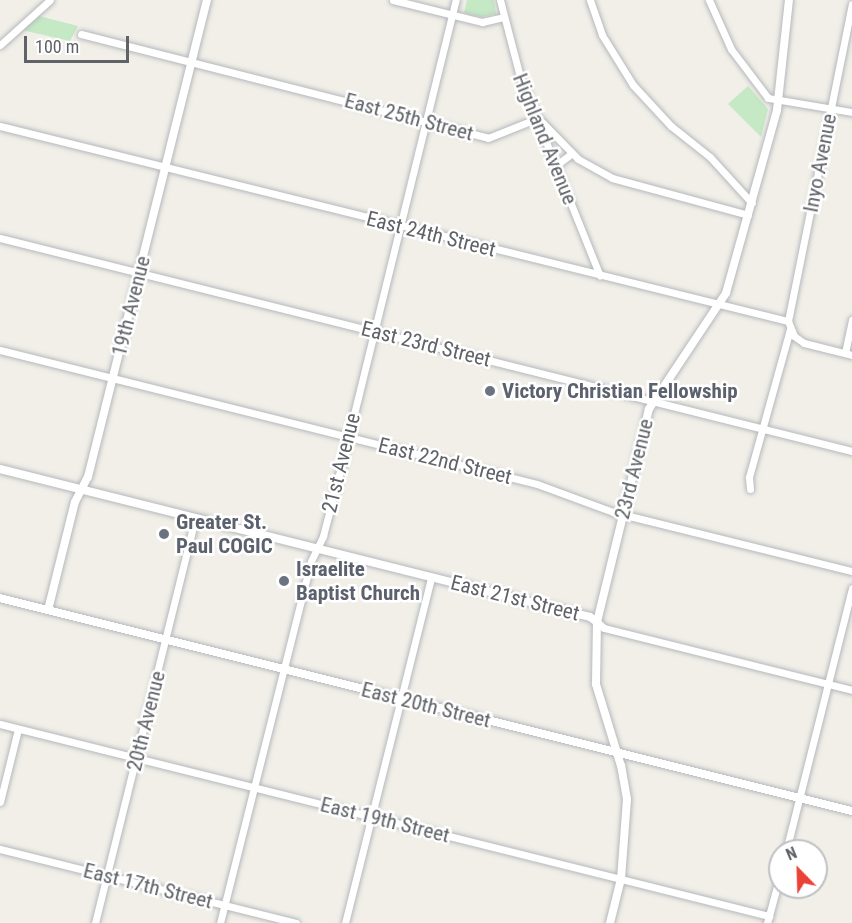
<!DOCTYPE html>
<style>
body{margin:0}
#map{position:relative;width:852px;height:923px;overflow:hidden;background:#f1efe8;font-family:"Roboto Condensed",sans-serif}
div>[style]{position:absolute}
[style*='--x']{left:calc(var(--x)*1px);top:calc(var(--y)*1px);width:calc(var(--w)*1px);rotate:calc(var(--a)*1deg)}
.green>*{inset:0;background:#c5e8c5}
.roads{filter:drop-shadow(0 0 2px #b5b8bc) drop-shadow(0 0 2px #b5b8bc)}
.minor>*{height:7px;margin:-3.5px;padding:0 3.5px;transform-origin:3.5px;border-radius:3.5px;background:#fff}
.tertiary>*{height:8px;margin:-4px;padding:0 4px;transform-origin:4px;border-radius:4px;background:#fff}
.dots>*{width:16px;height:16px;translate:-50% -50%;box-sizing:border-box;border:3px solid #fff;border-radius:50%}
span{translate:-50% -50%;white-space:nowrap;text-align:center;line-height:1.15;-webkit-text-stroke:5px #fff;paint-order:stroke}
.street-label{font-size:21px;color:#5f6368}
.worship-label{font-size:21px;color:#5b616d;font-weight:700}
.left{translate:0 -50%;text-align:left}
.north{position:absolute;left:768px;top:839px;width:60px;height:60px;box-sizing:border-box;background:#fff;border:2px solid #bfc1c3;border-radius:50%;rotate:337deg;font-size:16px;font-weight:700;line-height:24px;text-align:center;color:#5f6368}
.north::after{content:'';display:block;margin:auto;width:21px;height:27px;background:#ea4335;clip-path:polygon(50% 0,100% 100%,50% 72%,0 100%)}
.scale{position:absolute;left:24px;top:36px;width:105px;height:27px;box-sizing:border-box;border:3px solid #5f6368;border-top:0;padding-left:8px;font-size:18px;line-height:21px;white-space:nowrap;color:#5f6368;-webkit-text-stroke:4px #fff;paint-order:stroke}
</style>
<div id="map">
<div class="green">
<div style="clip-path:polygon(467px 0,494px 0,496px 14px,481px 17px,464px 13px)"></div>
<div style="clip-path:polygon(39px 16px,78px 26px,70px 41px,22px 30px)"></div>
<div style="clip-path:polygon(748px 86px,768px 109px,761px 137px,728px 104px)"></div>
</div>
<div class="roads">
<div class="minor">
<div style="--x:393;--y:0;--w:92;--a:13.9"></div>
<div style="--x:482;--y:22;--w:22;--a:-13"></div>
<div style="--x:500;--y:0;--w:80;--a:75.4"></div>
<div style="--x:520;--y:77;--w:214;--a:68.1"></div>
<div style="--x:590;--y:0;--w:37;--a:71"></div>
<div style="--x:602;--y:35;--w:59;--a:58.2"></div>
<div style="--x:633;--y:85;--w:56;--a:47.2"></div>
<div style="--x:671;--y:126;--w:50;--a:38.5"></div>
<div style="--x:710;--y:157;--w:62;--a:47.6"></div>
<div style="--x:709;--y:0;--w:54;--a:65.8"></div>
<div style="--x:731;--y:49;--w:61;--a:52.9"></div>
<div style="--x:768;--y:98;--w:85;--a:9.5"></div>
<div style="--x:81;--y:34;--w:420;--a:14.3"></div>
<div style="--x:488;--y:138;--w:54;--a:-21.8"></div>
<div style="--x:0;--y:45;--w:67;--a:-42"></div>
<div style="--x:538;--y:118;--w:57;--a:45.7"></div>
<div style="--x:578;--y:159;--w:39;--a:29"></div>
<div style="--x:612;--y:178;--w:141;--a:15.2"></div>
<div style="--x:0;--y:126;--w:812;--a:13.9"></div>
<div style="--x:788;--y:321;--w:16;--a:68"></div>
<div style="--x:794;--y:336;--w:12;--a:35"></div>
<div style="--x:804;--y:343;--w:49;--a:14"></div>
<div style="--x:555;--y:166;--w:21;--a:-37"></div>
<div style="--x:0;--y:238;--w:878;--a:14.04"></div>
<div style="--x:788;--y:321;--w:323;--a:-78.6"></div>
<div style="--x:0;--y:350;--w:553;--a:14.01"></div>
<div style="--x:537;--y:484;--w:81;--a:20.2"></div>
<div style="--x:613;--y:512;--w:246;--a:13.9"></div>
<div style="--x:845;--y:353;--w:34;--a:-78"></div>
<div style="--x:750;--y:489;--w:12;--a:-95"></div>
<div style="--x:749;--y:477;--w:154;--a:-74.5"></div>
<div style="--x:597;--y:622;--w:9;--a:41"></div>
<div style="--x:604;--y:628;--w:256;--a:14"></div>
<div style="--x:0;--y:724;--w:793;--a:14.02"></div>
<div style="--x:0;--y:802;--w:75;--a:-76.1"></div>
<div style="--x:0;--y:849;--w:305;--a:14"></div>
<div style="--x:786;--y:851;--w:271;--a:-75.9"></div>
<div style="--x:95;--y:923;--w:417;--a:-76.1"></div>
<div style="--x:220;--y:923;--w:373;--a:-75.9"></div>
<div style="--x:311;--y:561;--w:28;--a:-64"></div>
<div style="--x:323;--y:536;--w:71;--a:-75.4"></div>
<div style="--x:341;--y:467;--w:481;--a:-76.2"></div>
<div style="--x:345;--y:923;--w:357;--a:-76"></div>
<div style="--x:767;--y:923;--w:50;--a:-74.8"></div>
</div>
<div class="tertiary">
<div style="--x:0;--y:469;--w:608;--a:14.08"></div>
<div style="--x:590;--y:617;--w:9;--a:36"></div>
<div style="--x:0;--y:598;--w:878;--a:14.04"></div>
<div style="--x:48;--y:610;--w:111;--a:-76"></div>
<div style="--x:75;--y:502;--w:28;--a:-63"></div>
<div style="--x:88;--y:477;--w:492;--a:-76"></div>
<div style="--x:610;--y:923;--w:45;--a:-76"></div>
<div style="--x:621;--y:879;--w:80;--a:-85.7"></div>
<div style="--x:627;--y:799;--w:34;--a:-100"></div>
<div style="--x:621;--y:766;--w:86;--a:-107"></div>
<div style="--x:596;--y:684;--w:62;--a:-89.1"></div>
<div style="--x:597;--y:622;--w:219;--a:-76.3"></div>
<div style="--x:649;--y:409;--w:139;--a:-56.4"></div>
<div style="--x:726;--y:293;--w:190;--a:-74.4"></div>
<div style="--x:777;--y:110;--w:111;--a:-83.8"></div>
</div>
</div>
<div class="dots">
<div style="left:490px;top:391px;background:#6b7280"></div>
<div style="left:164px;top:534px;background:#6b7280"></div>
<div style="left:284px;top:581px;background:#6b7280"></div>
</div>
<div class="street-label">
<span style="left:409px;top:117px;rotate:15deg">East 25th Street</span>
<span style="left:545px;top:139px;rotate:68deg">Highland Avenue</span>
<span style="left:820px;top:163px;rotate:-79deg">Inyo Avenue</span>
<span style="left:431px;top:234px;rotate:14deg">East 24th Street</span>
<span style="left:131px;top:306px;rotate:-76deg">19th Avenue</span>
<span style="left:426px;top:344px;rotate:14deg">East 23rd Street</span>
<span style="left:445px;top:461px;rotate:14deg">East 22nd Street</span>
<span style="left:341px;top:463px;rotate:-76deg">21st Avenue</span>
<span style="left:634px;top:469px;rotate:-76deg">23rd Avenue</span>
<span style="left:515px;top:598px;rotate:14deg">East 21st Street</span>
<span style="left:426px;top:705px;rotate:14deg">East 20th Street</span>
<span style="left:146px;top:721px;rotate:-76deg">20th Avenue</span>
<span style="left:385px;top:820px;rotate:14deg">East 19th Street</span>
<span style="left:148px;top:886px;rotate:14deg">East 17th Street</span>
</div>
<div class="worship-label">
<span class="left" style="left:502px;top:391px">Victory Christian Fellowship</span>
<span class="left" style="left:176px;top:534px">Greater St.<br>Paul COGIC</span>
<span class="left" style="left:296px;top:581px">Israelite<br>Baptist Church</span>
</div>
<div class="north">N</div>
<div class="scale">100 m</div>
</div>
